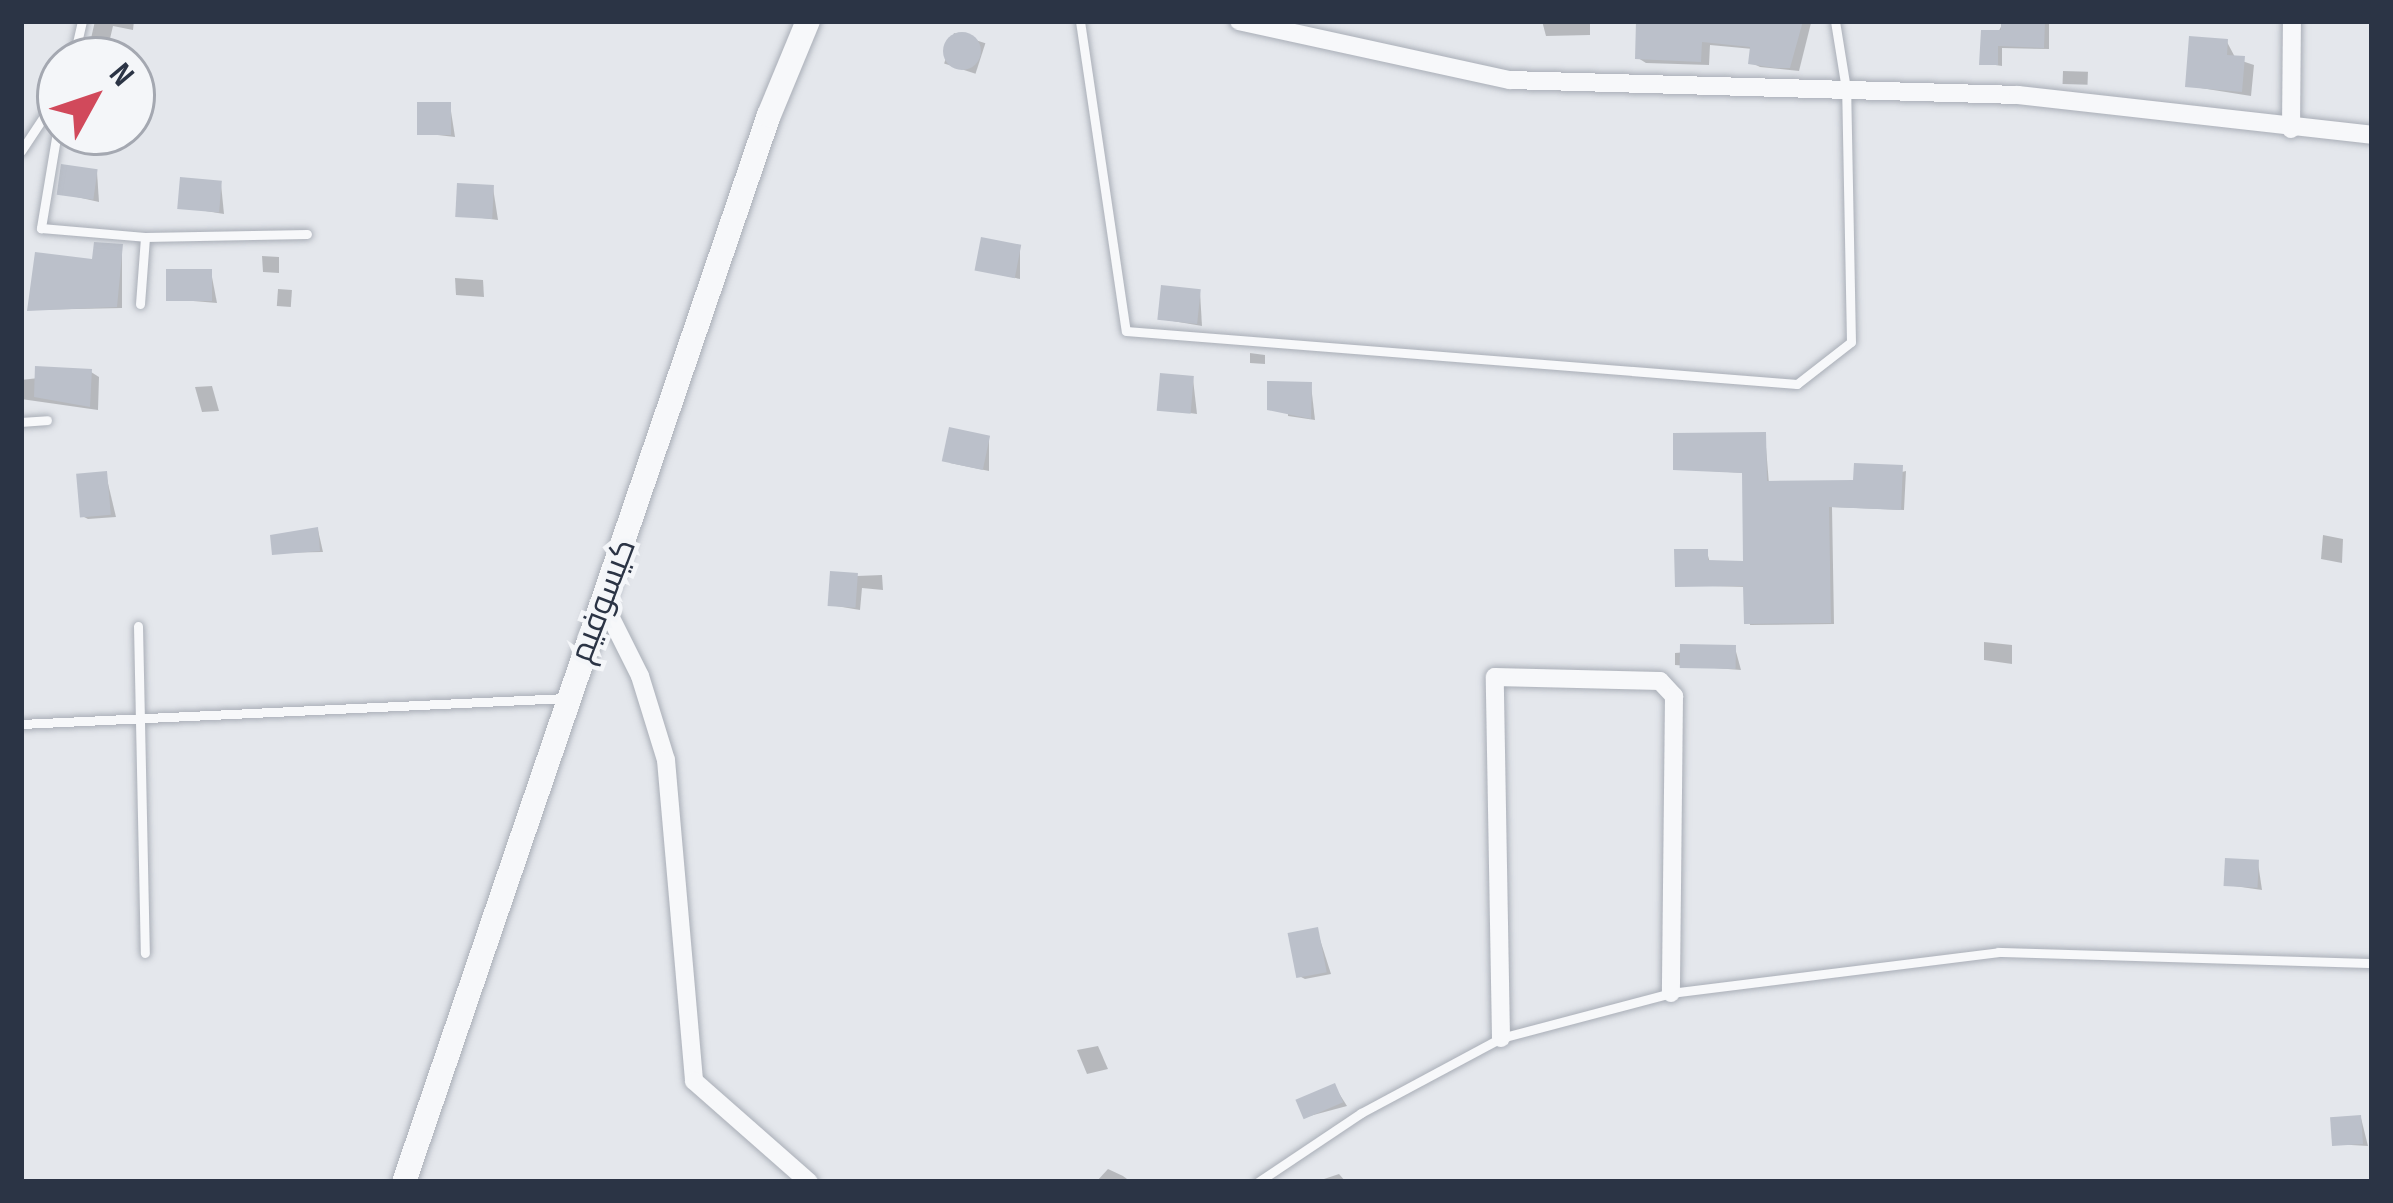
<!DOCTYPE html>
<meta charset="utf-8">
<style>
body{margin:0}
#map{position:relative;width:2393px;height:1203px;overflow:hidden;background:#e4e7ec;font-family:"Sofia Sans Condensed",Cairo,sans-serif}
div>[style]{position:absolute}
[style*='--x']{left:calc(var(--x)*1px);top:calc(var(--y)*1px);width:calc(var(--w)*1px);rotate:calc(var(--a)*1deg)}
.shadow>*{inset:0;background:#0003;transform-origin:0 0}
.building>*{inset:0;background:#bbc0ca;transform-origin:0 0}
.round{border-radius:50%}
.roads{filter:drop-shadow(0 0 3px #a9aeb7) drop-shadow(0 0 3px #a9aeb7)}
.service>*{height:9px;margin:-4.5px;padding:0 4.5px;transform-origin:4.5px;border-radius:4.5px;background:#f7f8fa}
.minor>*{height:18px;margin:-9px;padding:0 9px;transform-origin:9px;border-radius:9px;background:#f7f8fa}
.tertiary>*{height:24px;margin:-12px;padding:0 12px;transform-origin:12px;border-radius:12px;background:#f7f8fa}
span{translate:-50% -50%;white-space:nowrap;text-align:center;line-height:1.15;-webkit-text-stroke:9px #f4f6f9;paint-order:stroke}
.street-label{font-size:33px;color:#2b3445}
.frame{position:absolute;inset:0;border:24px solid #2b3445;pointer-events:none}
.north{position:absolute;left:36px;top:36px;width:120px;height:120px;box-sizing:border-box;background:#f4f6f9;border:3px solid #a4a8b1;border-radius:50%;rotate:50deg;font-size:33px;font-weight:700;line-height:48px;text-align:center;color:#2b3445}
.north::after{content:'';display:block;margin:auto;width:42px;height:54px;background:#d1495b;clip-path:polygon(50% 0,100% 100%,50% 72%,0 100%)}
</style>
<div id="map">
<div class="shadow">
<div style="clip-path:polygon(95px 21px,134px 21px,133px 30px,113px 26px,105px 60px,86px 60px)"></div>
<div style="clip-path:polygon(1542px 21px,1590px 21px,1590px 35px,1546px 36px)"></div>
<div style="clip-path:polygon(1639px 21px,1808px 21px,1811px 23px,1799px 71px,1760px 67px,1752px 63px,1753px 49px,1710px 45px,1709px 65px,1646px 63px,1638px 58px)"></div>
<div style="clip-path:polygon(2004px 21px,2049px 21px,2049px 49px,2002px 48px,2002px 66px,1982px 63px)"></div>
<div style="left:954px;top:33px;width:33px;height:32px;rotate:18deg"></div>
<div style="clip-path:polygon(2227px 42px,2236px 59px,2254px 65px,2251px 96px,2188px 86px)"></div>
<div style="left:2063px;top:71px;width:25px;height:13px;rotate:2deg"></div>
<div style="clip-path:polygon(450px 105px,455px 137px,420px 133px)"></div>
<div style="clip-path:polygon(97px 172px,99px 202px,59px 193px)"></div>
<div style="clip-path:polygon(221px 184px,224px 214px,181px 207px)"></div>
<div style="clip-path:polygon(493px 188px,498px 220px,458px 215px)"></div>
<div style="clip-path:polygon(122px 247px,122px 308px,31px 310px,94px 262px)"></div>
<div style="clip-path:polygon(1020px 248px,1020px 279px,983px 271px)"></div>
<div style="clip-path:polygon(262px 256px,279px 257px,279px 273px,263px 272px)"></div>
<div style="clip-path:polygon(211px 272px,217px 303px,169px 299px)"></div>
<div style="clip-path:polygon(455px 278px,483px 280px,484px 297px,456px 295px)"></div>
<div style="left:278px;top:289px;width:14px;height:17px;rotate:4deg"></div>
<div style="clip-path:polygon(1200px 292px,1202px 326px,1161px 319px)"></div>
<div style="clip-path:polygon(1250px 353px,1265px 355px,1265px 364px,1250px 363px)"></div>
<div style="clip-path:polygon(91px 372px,99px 377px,98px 410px,21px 399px,21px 380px)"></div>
<div style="clip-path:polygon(1193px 379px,1197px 414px,1161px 409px)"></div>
<div style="clip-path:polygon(1311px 385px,1315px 420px,1288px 416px,1288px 411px)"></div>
<div style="clip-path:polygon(212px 386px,219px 411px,202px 412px,195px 387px)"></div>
<div style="clip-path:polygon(1765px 435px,1769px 484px,1856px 483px,1906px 471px,1904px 510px,1832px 507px,1834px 624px,1750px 625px,1746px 587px,1677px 585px,1707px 552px,1710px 563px,1746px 564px,1745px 473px,1676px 469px)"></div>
<div style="clip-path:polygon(989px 439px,989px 471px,950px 463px)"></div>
<div style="clip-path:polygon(106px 475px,116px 517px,88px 519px,82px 516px)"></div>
<div style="clip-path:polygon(318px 530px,323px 552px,274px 553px)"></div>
<div style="clip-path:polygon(2323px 535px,2343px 539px,2342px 563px,2321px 559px)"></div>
<div style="clip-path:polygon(857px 576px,882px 575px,883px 590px,862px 588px,860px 610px,830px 605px)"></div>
<div style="clip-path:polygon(1984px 642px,2012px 645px,2012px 664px,1984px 660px)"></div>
<div style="clip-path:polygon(1735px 648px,1741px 670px,1675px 665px,1675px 653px)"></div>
<div style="clip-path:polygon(2258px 863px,2262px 890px,2227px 885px)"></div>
<div style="clip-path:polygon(1317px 930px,1331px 974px,1305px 979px,1299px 976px)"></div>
<div style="clip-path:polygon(1098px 1046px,1108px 1069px,1087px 1074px,1077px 1050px)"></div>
<div style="clip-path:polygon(1335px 1087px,1347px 1106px,1306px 1117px)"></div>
<div style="clip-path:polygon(2361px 1118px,2368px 1146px,2334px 1144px)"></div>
<div style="clip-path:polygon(1108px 1169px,1123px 1176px,1131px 1182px,1096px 1182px)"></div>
<div style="clip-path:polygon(1339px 1174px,1346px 1182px,1315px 1182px)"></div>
</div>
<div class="building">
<div style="clip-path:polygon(1636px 21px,1803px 21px,1790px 68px,1775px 68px,1748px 64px,1750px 47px,1702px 42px,1701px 62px,1635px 59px)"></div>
<div style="clip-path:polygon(2001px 21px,2045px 21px,2044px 48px,1998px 46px,1998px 65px,1979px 65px,1981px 30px,2001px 30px)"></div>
<div class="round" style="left:943px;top:32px;width:38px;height:38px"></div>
<div style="clip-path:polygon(2189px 36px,2228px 39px,2227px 55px,2245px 56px,2242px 92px,2185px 87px)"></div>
<div style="left:417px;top:102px;width:34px;height:33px"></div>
<div style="left:61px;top:164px;width:37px;height:31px;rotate:8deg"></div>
<div style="left:180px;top:177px;width:42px;height:32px;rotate:5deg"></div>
<div style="left:457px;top:183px;width:37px;height:34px;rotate:3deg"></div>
<div style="left:981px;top:237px;width:41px;height:34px;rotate:11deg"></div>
<div style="clip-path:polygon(94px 242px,123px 244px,117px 307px,27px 311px,35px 252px,92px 259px)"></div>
<div style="left:166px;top:269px;width:46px;height:32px"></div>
<div style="left:1161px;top:285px;width:40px;height:35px;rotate:6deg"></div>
<div style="clip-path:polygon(35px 366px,92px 369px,90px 407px,34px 397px)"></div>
<div style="left:1160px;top:373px;width:34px;height:38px;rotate:5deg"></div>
<div style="clip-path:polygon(1267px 381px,1312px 382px,1311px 419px,1267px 410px)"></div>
<div style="left:949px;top:427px;width:42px;height:35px;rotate:12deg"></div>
<div style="clip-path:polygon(1766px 432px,1767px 481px,1853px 480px,1854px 463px,1903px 465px,1901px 510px,1829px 507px,1831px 623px,1744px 624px,1743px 586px,1675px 587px,1674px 549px,1708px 549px,1708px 560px,1743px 561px,1742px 473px,1673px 470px,1673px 433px)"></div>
<div style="left:107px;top:471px;width:44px;height:31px;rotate:85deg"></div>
<div style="clip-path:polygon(318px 527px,320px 551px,272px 555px,270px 535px)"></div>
<div style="left:830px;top:571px;width:28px;height:35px;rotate:4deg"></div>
<div style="left:1680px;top:644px;width:56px;height:24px;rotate:1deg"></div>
<div style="left:2225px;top:858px;width:34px;height:28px;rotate:3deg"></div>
<div style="left:1318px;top:927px;width:46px;height:31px;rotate:79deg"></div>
<div style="left:1335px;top:1083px;width:21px;height:43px;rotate:67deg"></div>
<div style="left:2361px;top:1115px;width:29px;height:31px;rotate:86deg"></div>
</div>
<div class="roads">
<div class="service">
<div style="--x:1080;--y:21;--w:313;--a:81.6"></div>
<div style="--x:1126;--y:331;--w:673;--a:4.52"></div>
<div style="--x:1797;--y:384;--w:68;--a:-37.9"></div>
<div style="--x:1851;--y:342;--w:253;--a:-91.1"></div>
<div style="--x:1846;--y:89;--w:69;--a:-99.2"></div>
<div style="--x:73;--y:60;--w:40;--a:-77"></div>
<div style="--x:60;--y:114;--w:116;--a:99.5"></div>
<div style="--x:41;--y:228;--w:104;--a:4.9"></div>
<div style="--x:145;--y:237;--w:162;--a:-1.1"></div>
<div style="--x:21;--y:151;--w:71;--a:-56.5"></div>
<div style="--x:140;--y:304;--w:67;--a:-85.7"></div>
<div style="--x:21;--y:422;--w:26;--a:-4"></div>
<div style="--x:138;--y:626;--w:327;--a:88.8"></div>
<div style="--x:21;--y:724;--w:546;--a:-2.73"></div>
<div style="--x:1258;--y:1182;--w:124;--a:-33.8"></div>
<div style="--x:1361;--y:1113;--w:159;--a:-28.2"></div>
<div style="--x:1501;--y:1038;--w:176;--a:-14.8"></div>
<div style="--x:1671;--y:993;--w:330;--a:-7.1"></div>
<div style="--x:1998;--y:952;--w:374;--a:1.7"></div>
</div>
<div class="minor">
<div style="--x:1239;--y:21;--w:277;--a:12.3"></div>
<div style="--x:1510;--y:80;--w:508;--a:1.69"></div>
<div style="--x:2018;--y:95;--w:356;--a:6.4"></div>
<div style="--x:2291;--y:129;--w:108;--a:-89.5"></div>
<div style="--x:606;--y:608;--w:76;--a:63.4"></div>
<div style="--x:640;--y:676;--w:88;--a:72.8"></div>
<div style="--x:666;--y:760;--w:322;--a:85"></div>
<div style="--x:694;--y:1081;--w:153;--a:41.3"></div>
<div style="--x:1501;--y:1038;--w:361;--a:-91"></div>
<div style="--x:1495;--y:677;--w:165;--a:1.4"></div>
<div style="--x:1660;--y:681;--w:21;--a:47"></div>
<div style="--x:1674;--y:696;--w:297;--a:90.6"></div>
</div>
<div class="tertiary">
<div style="--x:404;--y:1182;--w:1128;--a:-71.12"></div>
<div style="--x:769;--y:115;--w:102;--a:-67.5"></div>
</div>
</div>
<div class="street-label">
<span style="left:604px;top:601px;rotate:-69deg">كيسوفيم</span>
</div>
<div class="frame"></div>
<div class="north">N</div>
</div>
